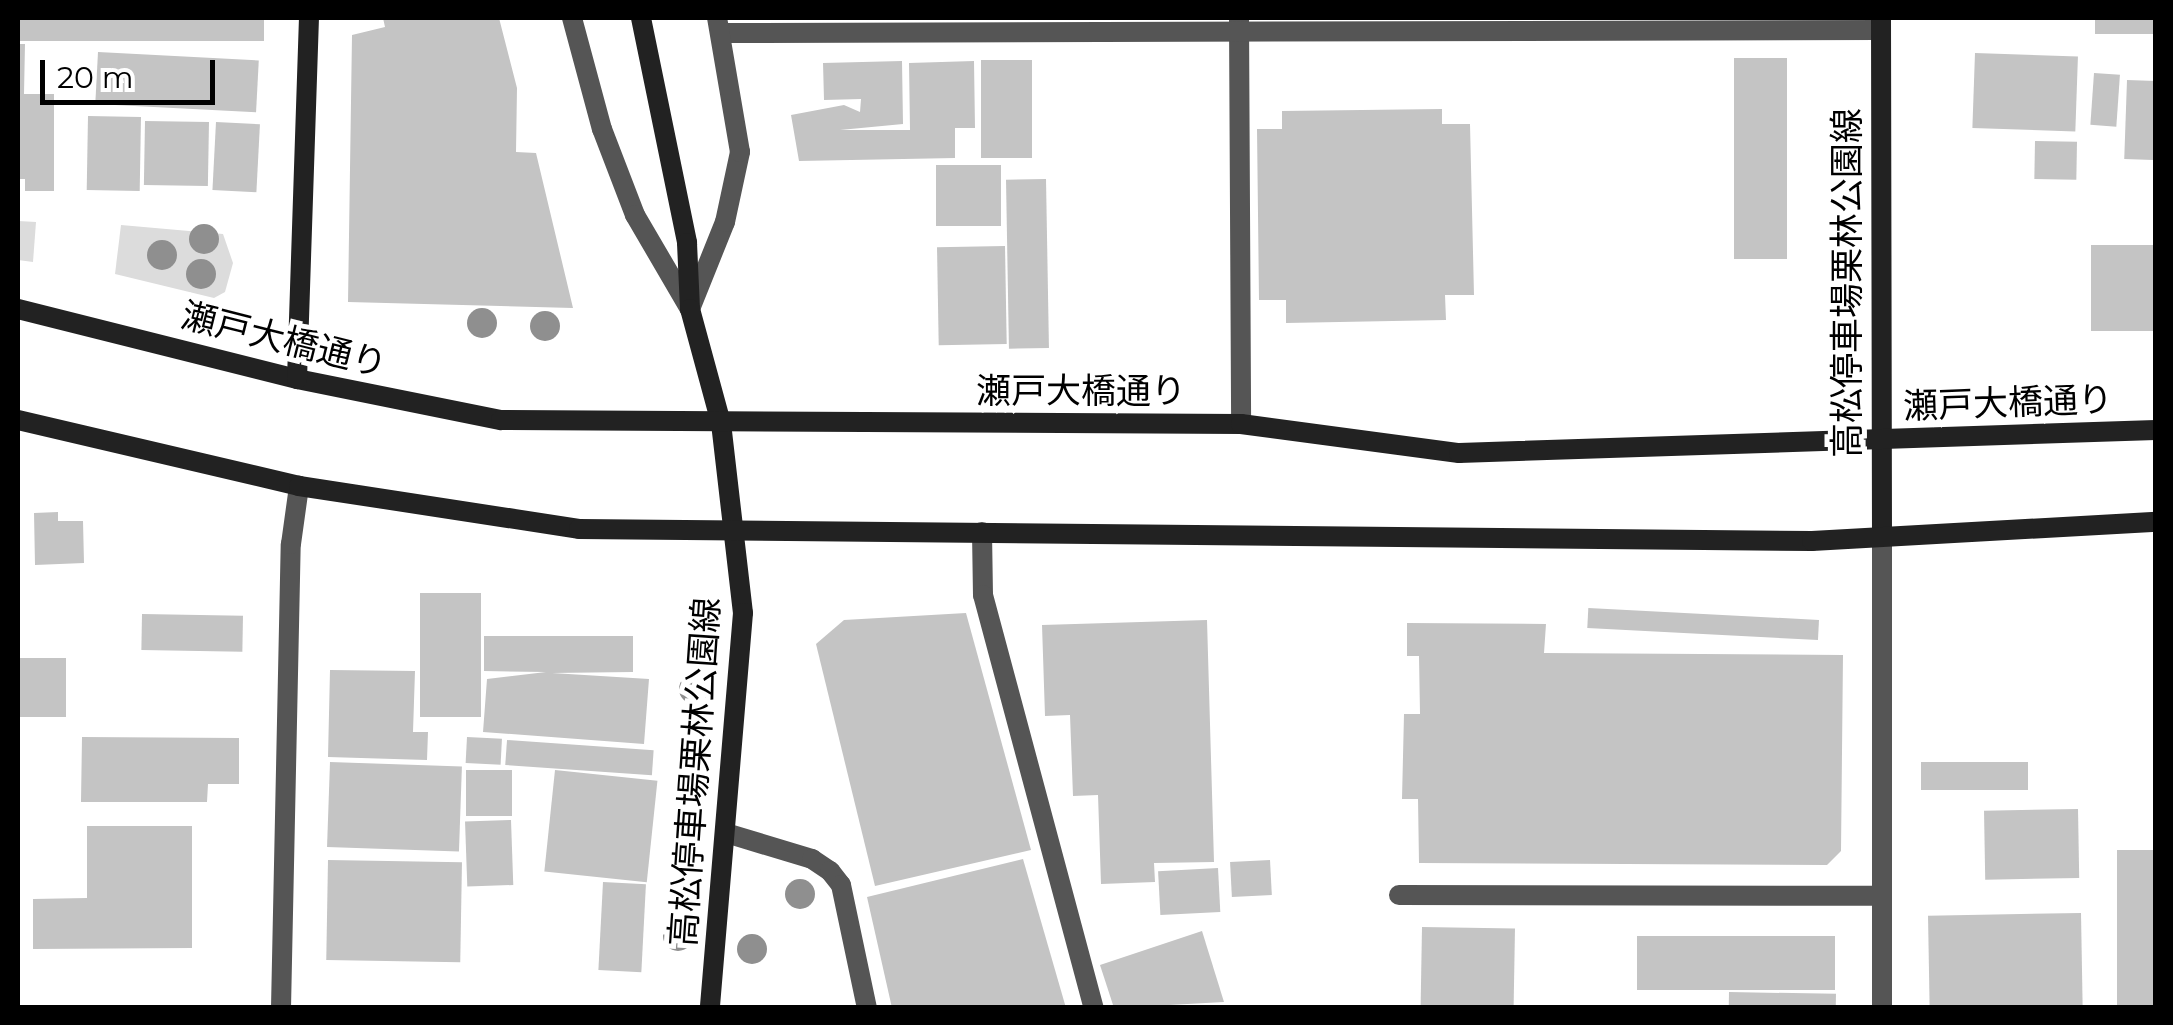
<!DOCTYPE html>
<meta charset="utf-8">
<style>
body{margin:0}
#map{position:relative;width:2173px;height:1025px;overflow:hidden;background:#fff;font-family:Montserrat,"Noto Sans JP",sans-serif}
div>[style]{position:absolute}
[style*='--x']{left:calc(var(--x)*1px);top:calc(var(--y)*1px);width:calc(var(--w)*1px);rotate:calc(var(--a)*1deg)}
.green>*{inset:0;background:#dcdcdc}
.building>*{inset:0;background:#c4c4c4;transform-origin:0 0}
.lane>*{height:20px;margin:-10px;padding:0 10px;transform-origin:10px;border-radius:10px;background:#555}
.street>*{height:20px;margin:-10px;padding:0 10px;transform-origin:10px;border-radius:10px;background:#555}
.secondary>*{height:20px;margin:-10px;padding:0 10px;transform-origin:10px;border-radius:10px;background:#222}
.trees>*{width:30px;height:30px;margin:-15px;border-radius:50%;background:#8f8f8f}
span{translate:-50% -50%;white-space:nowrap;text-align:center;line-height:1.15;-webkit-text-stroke:10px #fff;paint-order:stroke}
.street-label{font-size:35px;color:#000}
.frame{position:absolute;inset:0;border:20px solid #000;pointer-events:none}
.scale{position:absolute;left:40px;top:60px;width:175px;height:45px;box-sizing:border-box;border:5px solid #000;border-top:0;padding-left:12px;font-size:30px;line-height:35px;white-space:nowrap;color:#000;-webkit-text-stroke:8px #fff;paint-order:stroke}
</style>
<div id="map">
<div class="green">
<div style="clip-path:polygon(18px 221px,36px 222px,33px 262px,18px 260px)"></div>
<div style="clip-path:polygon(121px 225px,223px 234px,233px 263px,225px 292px,214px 298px,115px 274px)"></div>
</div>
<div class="building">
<div style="left:18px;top:18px;width:246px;height:23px"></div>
<div style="clip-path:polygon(383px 18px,499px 18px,517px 88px,516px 152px,536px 153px,573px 308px,348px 302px,352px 35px,385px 27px)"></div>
<div style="left:2095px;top:18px;width:59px;height:16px"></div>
<div style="clip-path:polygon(18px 44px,25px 44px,24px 94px,54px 94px,54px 191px,25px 191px,25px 179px,18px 179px)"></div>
<div style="left:98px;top:52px;width:161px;height:52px;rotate:3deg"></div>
<div style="left:1975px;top:53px;width:103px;height:75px;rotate:2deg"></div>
<div style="left:1734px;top:58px;width:53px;height:201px"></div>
<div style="left:981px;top:60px;width:51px;height:98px"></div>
<div style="clip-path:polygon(902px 61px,903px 124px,840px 130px,910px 130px,909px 63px,974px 61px,975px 128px,955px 128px,955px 158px,799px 161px,791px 115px,844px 105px,860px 112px,861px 99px,824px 100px,823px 63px)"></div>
<div style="left:2094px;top:73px;width:26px;height:52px;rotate:4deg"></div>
<div style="left:2127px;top:80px;width:29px;height:79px;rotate:2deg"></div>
<div style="clip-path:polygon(1442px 109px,1442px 124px,1470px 124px,1474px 295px,1445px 295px,1446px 320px,1286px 323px,1286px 300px,1259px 300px,1257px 129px,1282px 129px,1282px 111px)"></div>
<div style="left:88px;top:116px;width:53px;height:74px;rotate:1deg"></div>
<div style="left:145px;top:121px;width:64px;height:64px;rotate:1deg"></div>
<div style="left:216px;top:122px;width:44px;height:68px;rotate:3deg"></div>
<div style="left:2035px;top:141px;width:42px;height:38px;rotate:1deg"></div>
<div style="left:936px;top:165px;width:65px;height:61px"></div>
<div style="left:1046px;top:179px;width:169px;height:40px;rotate:89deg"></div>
<div style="left:2091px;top:245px;width:65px;height:86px"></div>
<div style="left:1005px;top:246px;width:98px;height:68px;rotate:89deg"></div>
<div style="clip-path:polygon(58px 512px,58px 521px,83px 521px,84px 563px,35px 565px,34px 513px)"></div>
<div style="left:420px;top:593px;width:61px;height:124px"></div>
<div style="clip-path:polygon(966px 613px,1031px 850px,875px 886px,816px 644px,844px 620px)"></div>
<div style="left:142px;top:614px;width:101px;height:36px;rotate:1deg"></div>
<div style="clip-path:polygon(1207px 620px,1214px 862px,1154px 863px,1155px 882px,1101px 884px,1098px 795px,1073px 796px,1070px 715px,1045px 716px,1042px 625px)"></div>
<div style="left:1819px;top:620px;width:20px;height:231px;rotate:93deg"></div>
<div style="clip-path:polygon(1407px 623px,1546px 624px,1544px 653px,1843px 655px,1841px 851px,1827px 865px,1419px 863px,1418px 799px,1402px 799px,1404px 714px,1420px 714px,1419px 656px,1407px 656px)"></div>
<div style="clip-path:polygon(484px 636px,633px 636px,633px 672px,552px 673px,649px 679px,644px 744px,483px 732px,487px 679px,546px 672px,484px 671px)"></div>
<div style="left:18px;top:658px;width:48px;height:59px"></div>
<div style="clip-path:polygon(330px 670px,415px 671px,413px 732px,428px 732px,427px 760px,328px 757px)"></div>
<div style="clip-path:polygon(82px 737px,239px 738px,239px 784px,208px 784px,207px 802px,81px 802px)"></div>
<div style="left:467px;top:737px;width:35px;height:26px;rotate:3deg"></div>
<div style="left:507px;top:740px;width:147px;height:25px;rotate:4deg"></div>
<div style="left:330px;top:762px;width:132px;height:85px;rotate:2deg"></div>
<div style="left:2028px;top:762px;width:28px;height:107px;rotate:90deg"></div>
<div style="left:466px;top:770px;width:46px;height:46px"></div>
<div style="left:555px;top:770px;width:103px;height:102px;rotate:6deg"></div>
<div style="left:2078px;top:809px;width:69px;height:94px;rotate:89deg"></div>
<div style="left:511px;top:820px;width:65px;height:46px;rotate:88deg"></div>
<div style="clip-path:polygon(87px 826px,192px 826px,192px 948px,33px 949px,33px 899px,87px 898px)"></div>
<div style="left:2117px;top:850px;width:39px;height:158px"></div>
<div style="clip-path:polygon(1023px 859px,1066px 1008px,892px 1008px,867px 897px)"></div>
<div style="left:328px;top:860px;width:134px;height:100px;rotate:1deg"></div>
<div style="left:1270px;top:860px;width:35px;height:40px;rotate:87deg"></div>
<div style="left:1218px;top:868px;width:44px;height:60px;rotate:87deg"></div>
<div style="left:603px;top:882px;width:43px;height:88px;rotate:3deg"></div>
<div style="left:2081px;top:913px;width:95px;height:153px;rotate:89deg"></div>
<div style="left:1422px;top:927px;width:93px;height:81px;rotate:1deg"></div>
<div style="clip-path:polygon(1202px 931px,1224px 1002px,1114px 1008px,1100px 965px)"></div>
<div style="left:1637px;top:936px;width:198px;height:54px"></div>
<div style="left:1729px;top:992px;width:107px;height:16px;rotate:1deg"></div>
</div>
<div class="lane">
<div style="--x:1399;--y:895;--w:483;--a:0.1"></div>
</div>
<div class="street">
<div style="--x:572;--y:18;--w:115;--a:74.9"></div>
<div style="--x:602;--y:129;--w:92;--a:69"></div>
<div style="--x:635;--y:215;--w:109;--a:59.7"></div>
<div style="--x:1239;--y:18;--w:406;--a:89.7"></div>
<div style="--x:721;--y:33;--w:1158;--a:-0.15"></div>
<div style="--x:690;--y:309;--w:94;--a:-68.1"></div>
<div style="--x:725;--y:222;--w:72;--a:-77.9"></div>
<div style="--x:740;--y:152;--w:136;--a:-99.7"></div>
<div style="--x:982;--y:532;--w:63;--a:89.1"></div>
<div style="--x:983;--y:595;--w:428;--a:75"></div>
<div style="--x:726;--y:833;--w:90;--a:16.8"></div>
<div style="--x:812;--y:859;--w:22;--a:34"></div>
<div style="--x:830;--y:871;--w:18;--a:52"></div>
<div style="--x:841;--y:885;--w:126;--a:78.1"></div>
<div style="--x:281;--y:1008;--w:464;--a:-88.8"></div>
<div style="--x:291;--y:544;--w:59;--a:-82.1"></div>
<div style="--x:1882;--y:1008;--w:472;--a:-90"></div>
</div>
<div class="secondary">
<div style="--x:641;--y:18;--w:230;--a:78.4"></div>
<div style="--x:687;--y:243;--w:66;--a:87.4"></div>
<div style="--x:690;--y:309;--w:118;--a:74.8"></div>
<div style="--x:721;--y:423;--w:191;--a:83.4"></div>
<div style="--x:743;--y:613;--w:396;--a:94.8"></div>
<div style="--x:1881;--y:18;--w:518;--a:89.89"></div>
<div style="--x:18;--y:309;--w:288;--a:14.1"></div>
<div style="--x:297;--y:379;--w:208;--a:11.4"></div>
<div style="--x:501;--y:420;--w:740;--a:0.31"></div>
<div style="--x:1241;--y:424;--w:220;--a:7.6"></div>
<div style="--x:1459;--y:453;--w:697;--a:-1.89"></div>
<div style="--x:297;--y:379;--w:361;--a:-88.1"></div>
<div style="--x:18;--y:420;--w:289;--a:13.2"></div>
<div style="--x:299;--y:486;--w:283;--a:8.7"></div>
<div style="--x:579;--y:529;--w:1233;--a:0.56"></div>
<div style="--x:1812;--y:541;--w:345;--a:-3.2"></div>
</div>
<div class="trees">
<div style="left:204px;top:239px"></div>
<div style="left:162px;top:255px"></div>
<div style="left:201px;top:274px"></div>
<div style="left:482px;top:323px"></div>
<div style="left:545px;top:326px"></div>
<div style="left:694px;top:689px"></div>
<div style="left:800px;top:894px"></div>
<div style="left:678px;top:936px"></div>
<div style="left:752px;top:949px"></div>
</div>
<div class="street-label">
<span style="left:1847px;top:283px;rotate:-90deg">高松停車場栗林公園線</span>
<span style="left:284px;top:340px;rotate:14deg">瀬戸大橋通り</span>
<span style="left:1081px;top:391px">瀬戸大橋通り</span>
<span style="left:2008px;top:403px;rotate:-2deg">瀬戸大橋通り</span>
<span style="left:695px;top:772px;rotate:-86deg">高松停車場栗林公園線</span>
</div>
<div class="frame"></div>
<div class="scale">20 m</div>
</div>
